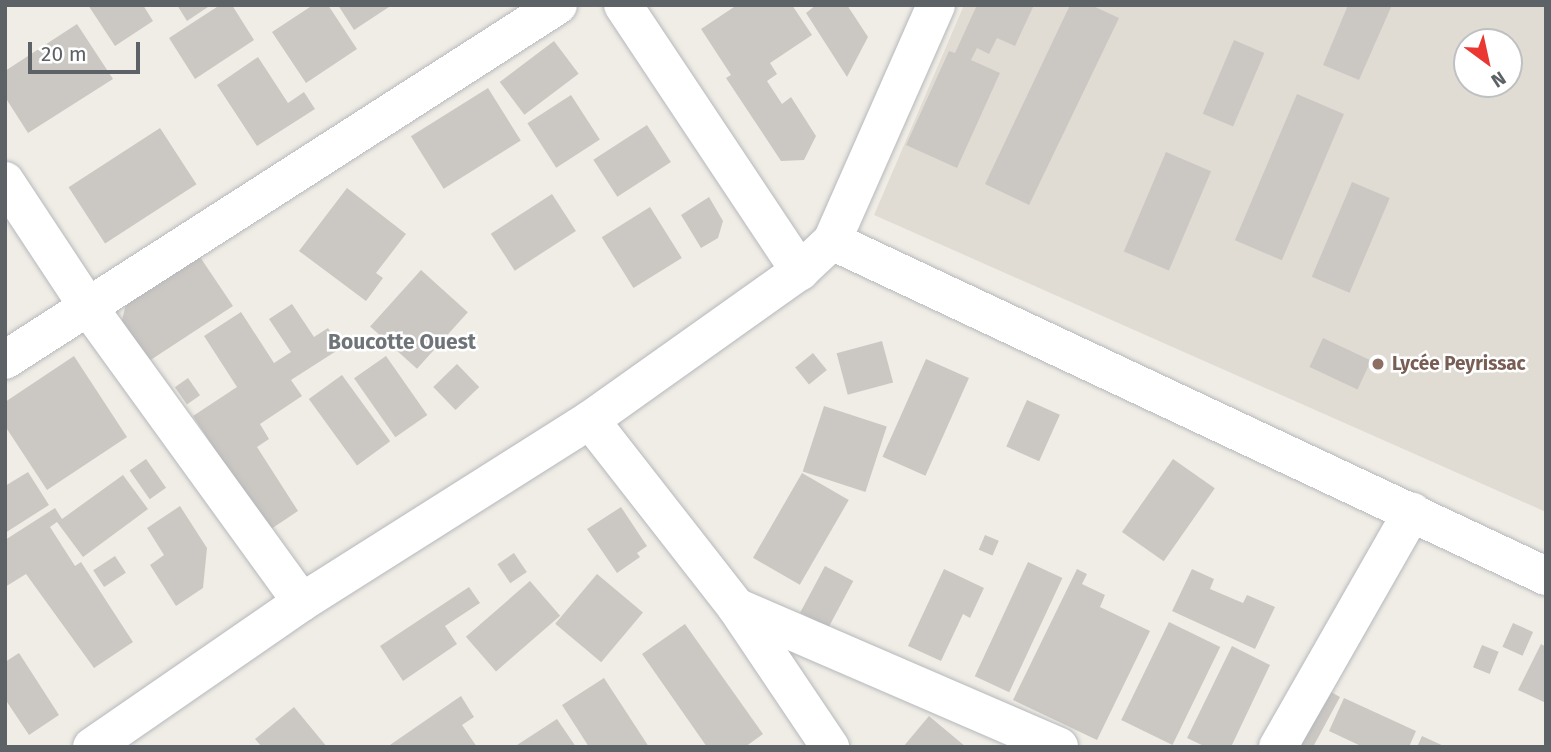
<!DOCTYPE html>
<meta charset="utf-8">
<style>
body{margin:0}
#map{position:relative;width:1551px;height:752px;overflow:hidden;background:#f0ede6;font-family:"Fira Sans",sans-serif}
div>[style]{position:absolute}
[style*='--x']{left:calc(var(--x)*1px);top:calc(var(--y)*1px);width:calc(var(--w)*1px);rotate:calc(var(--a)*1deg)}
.education>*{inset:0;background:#e0dcd4}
.building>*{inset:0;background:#cbc8c3;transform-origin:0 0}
.roads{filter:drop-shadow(0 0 2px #b6b8bc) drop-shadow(0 0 2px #b6b8bc)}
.street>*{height:38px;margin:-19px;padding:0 19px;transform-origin:19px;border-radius:19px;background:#fff}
.dots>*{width:19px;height:19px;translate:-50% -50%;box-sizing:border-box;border:4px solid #fff;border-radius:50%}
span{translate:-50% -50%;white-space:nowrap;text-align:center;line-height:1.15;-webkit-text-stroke:5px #fff;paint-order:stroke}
.education-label{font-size:19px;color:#785e54;font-weight:700}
.left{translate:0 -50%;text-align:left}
.neighbourhood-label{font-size:21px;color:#6e7478;font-weight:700}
.frame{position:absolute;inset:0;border:7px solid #5d6266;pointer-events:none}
.north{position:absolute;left:1453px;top:28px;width:70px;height:70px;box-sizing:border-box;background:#fff;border:2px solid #bec0c2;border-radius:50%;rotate:147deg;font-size:19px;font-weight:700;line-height:28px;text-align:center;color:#5d6266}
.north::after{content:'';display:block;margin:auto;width:24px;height:32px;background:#ea3732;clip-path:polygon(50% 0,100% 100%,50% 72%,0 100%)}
.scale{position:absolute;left:28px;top:42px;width:112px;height:32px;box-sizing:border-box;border:4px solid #5d6266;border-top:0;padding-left:9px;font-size:21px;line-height:24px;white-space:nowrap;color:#5d6266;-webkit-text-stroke:5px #fff;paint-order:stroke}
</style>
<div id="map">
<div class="education">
<div style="clip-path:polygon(evenodd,964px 5px,1546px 5px,1546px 512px,874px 215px,964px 5px,1467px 42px,1509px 42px,1509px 84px,1467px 84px,1467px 42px)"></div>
</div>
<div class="building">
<div style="clip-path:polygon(88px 5px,143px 5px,153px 21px,115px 46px)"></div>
<div style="clip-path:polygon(177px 5px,211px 5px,187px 21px)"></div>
<div style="clip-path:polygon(220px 5px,232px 5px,254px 40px,195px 79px,169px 38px)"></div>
<div style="clip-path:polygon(313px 5px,328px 5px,357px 49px,306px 83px,272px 32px)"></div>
<div style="clip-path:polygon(338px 5px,392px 5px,354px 30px)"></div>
<div style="clip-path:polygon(737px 5px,792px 5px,812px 35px,770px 63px,777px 74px,767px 81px,782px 104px,791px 97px,816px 136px,804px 160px,781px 161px,726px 78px,731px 75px,701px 29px)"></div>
<div style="clip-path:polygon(816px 5px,847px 5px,868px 37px,847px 77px,806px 13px)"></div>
<div style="clip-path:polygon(977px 5px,1034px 5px,1015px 46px,997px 38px,989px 54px,977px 48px,971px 60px,1000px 73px,957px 168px,906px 145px,949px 51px,955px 53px)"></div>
<div style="clip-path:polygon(1070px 5px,1091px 5px,1119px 18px,1029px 205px,985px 184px)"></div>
<div style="clip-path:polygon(1348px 5px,1392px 5px,1359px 80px,1323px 65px)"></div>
<div style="clip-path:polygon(77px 24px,113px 79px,28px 133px,5px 97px,5px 71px)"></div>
<div style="left:1234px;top:40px;width:33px;height:80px;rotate:23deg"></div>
<div style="left:554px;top:41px;width:41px;height:68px;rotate:53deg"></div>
<div style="clip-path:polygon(258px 57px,288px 103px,304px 92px,315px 109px,257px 146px,217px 85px)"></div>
<div style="left:488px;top:88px;width:62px;height:91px;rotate:58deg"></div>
<div style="left:1297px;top:94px;width:51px;height:159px;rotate:23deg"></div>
<div style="left:571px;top:95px;width:53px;height:52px;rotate:57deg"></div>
<div style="left:647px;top:125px;width:44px;height:64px;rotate:57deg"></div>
<div style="left:160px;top:128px;width:67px;height:109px;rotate:57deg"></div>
<div style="left:1166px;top:152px;width:49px;height:108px;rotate:23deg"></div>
<div style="left:1352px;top:182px;width:41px;height:103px;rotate:23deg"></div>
<div style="clip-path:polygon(347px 188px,406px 234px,376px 273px,383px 278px,366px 301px,299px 251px)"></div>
<div style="left:552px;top:194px;width:44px;height:73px;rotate:57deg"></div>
<div style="clip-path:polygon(709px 197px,723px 221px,718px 238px,701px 248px,681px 215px)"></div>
<div style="left:650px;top:207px;width:60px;height:57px;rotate:58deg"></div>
<div style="clip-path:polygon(196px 251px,233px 306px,146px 363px,121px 324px,128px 296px)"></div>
<div style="left:421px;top:270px;width:63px;height:76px;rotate:42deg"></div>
<div style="clip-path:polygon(292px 304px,314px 337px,328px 328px,341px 348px,291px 380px,302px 396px,260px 424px,269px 439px,257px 447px,298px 511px,268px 531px,193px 416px,237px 387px,204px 336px,241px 312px,274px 363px,291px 352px,269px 319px)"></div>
<div style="left:1323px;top:338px;width:53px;height:32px;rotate:25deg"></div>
<div style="left:882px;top:341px;width:43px;height:47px;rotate:75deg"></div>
<div style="left:813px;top:353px;width:22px;height:23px;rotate:51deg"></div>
<div style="clip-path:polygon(74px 356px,127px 437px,47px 490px,5px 426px,5px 402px)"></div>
<div style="left:386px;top:356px;width:72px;height:39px;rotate:55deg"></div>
<div style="left:926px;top:359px;width:47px;height:107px;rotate:24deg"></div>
<div style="left:457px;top:364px;width:32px;height:33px;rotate:46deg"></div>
<div style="left:342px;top:375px;width:82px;height:41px;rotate:54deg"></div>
<div style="left:188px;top:378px;width:21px;height:16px;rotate:55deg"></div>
<div style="left:1027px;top:400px;width:36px;height:51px;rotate:24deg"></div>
<div style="left:824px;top:406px;width:66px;height:69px;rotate:18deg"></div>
<div style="left:146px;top:459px;width:35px;height:20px;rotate:55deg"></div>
<div style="left:1173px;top:459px;width:51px;height:89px;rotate:35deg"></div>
<div style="clip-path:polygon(28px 472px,49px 505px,5px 533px,5px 486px)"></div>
<div style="left:802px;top:473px;width:54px;height:98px;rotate:30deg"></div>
<div style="clip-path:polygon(123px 475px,148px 509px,83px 557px,57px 522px,50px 527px,75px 566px,81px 562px,133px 642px,94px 668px,26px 574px,5px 587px,5px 540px,55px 508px,62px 519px)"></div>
<div style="clip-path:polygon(180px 506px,207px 548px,203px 588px,176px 606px,150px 565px,164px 555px,147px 528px)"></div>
<div style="clip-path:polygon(621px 507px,647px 546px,637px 553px,640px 557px,617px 573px,587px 529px)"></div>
<div style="left:985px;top:535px;width:15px;height:16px;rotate:23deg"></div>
<div style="left:514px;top:553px;width:23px;height:20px;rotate:56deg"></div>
<div style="left:115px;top:556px;width:20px;height:26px;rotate:57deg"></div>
<div style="left:1028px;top:562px;width:38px;height:126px;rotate:25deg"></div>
<div style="left:825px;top:566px;width:32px;height:53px;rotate:28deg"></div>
<div style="clip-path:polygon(944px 569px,984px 588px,970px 618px,963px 614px,941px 661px,908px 646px)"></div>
<div style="clip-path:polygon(1077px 569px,1087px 574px,1082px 584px,1105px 595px,1100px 607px,1150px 631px,1097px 740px,1013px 700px)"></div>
<div style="clip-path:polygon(1192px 569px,1214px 579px,1210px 589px,1243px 603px,1247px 595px,1275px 607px,1255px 649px,1172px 611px)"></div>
<div style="left:597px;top:574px;width:60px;height:65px;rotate:40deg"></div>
<div style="left:530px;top:581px;width:46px;height:85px;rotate:49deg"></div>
<div style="clip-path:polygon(469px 587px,480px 603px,445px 626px,457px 644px,403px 681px,380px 646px)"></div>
<div style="left:1169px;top:622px;width:57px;height:109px;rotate:26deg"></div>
<div style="left:1513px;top:623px;width:22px;height:26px;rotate:24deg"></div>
<div style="clip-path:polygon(685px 624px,763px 734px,745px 747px,707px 747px,642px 654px)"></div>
<div style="clip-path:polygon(1541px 644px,1546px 647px,1546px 703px,1518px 690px)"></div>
<div style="left:1482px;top:645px;width:18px;height:24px;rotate:22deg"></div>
<div style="clip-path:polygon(1232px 646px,1270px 665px,1231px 747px,1206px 747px,1187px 738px)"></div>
<div style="clip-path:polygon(19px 653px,59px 715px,29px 735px,5px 699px,5px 662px)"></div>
<div style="clip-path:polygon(604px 678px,649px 747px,589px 747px,562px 705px)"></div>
<div style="clip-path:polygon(1320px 686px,1340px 697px,1313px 747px,1293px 747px)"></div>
<div style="clip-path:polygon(461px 696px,474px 717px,462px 725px,477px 747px,387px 747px)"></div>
<div style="clip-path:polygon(1344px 698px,1416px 731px,1409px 747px,1363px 747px,1329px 731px)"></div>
<div style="clip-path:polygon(294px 707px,327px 747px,262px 747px,255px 739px)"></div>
<div style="clip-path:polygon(929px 716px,966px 747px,903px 747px)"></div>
<div style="clip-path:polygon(557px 719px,576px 747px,514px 747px)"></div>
<div style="clip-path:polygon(1422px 736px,1446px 747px,1417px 747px)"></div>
</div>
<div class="roads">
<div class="street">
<div style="--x:623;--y:5;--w:320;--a:56.4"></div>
<div style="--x:5;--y:181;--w:147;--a:56.6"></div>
<div style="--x:86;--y:304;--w:368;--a:54.1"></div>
<div style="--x:832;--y:241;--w:789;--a:25.14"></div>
<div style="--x:5;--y:360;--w:657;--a:-32.7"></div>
<div style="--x:590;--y:420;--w:237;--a:52"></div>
<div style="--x:736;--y:607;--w:169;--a:56.1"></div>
<div style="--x:736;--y:607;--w:352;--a:23.4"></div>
<div style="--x:92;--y:747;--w:255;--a:-34.6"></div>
<div style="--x:302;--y:602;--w:341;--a:-32.3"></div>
<div style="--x:590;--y:420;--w:257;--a:-35.4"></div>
<div style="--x:800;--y:271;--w:44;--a:-43.2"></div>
<div style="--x:832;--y:241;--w:258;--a:-66.2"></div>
<div style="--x:1278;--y:747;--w:271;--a:-60.3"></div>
</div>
</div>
<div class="dots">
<div style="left:1378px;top:364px;background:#8d6e63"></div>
</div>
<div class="education-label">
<span class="left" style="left:1392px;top:364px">Lycée Peyrissac</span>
</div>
<div class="neighbourhood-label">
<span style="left:402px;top:342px">Boucotte Ouest</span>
</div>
<div class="frame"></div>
<div class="north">N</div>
<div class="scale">20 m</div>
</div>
